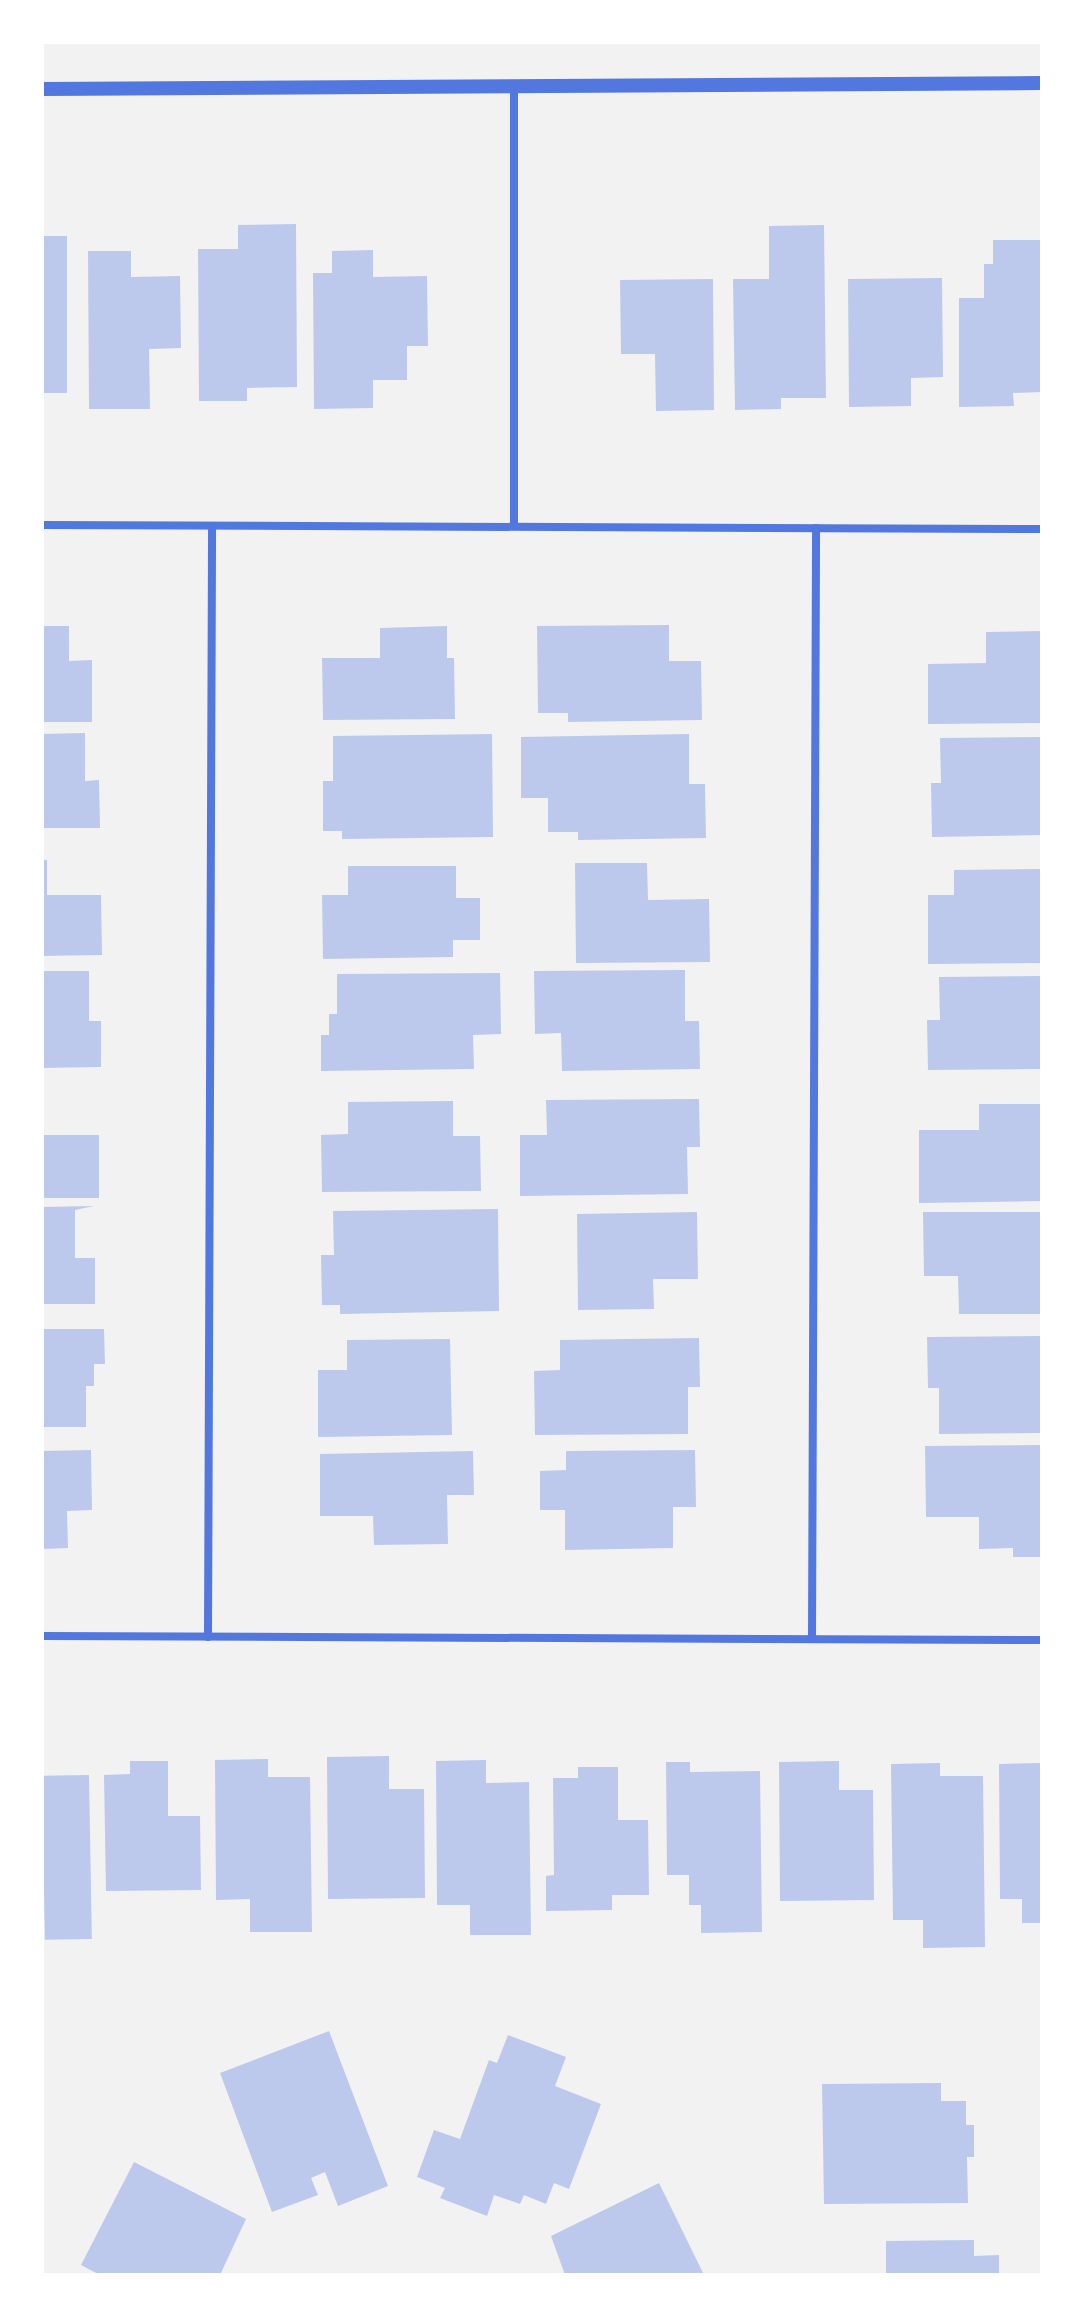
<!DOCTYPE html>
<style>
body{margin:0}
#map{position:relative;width:1084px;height:2317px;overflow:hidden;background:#f2f2f2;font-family:Lato,sans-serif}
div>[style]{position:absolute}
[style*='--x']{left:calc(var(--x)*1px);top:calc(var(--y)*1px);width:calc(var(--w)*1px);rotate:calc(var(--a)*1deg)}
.building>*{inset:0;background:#bdc9ec;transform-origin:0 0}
.minor>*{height:8px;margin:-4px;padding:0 4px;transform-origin:4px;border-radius:4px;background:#5277de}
.tertiary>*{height:14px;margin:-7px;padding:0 7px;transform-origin:7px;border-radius:7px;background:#5277de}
span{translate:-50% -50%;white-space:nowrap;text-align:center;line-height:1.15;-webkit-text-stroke:8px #fff;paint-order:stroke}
.frame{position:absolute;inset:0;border:44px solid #fff;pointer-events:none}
</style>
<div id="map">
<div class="building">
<div style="clip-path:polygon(296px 224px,297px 387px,247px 388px,247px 401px,199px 401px,198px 249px,238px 249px,238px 225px)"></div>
<div style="clip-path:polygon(824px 225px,826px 398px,781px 398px,781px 409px,735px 410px,733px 279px,769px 279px,769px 226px)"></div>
<div style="left:42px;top:236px;width:25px;height:157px"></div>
<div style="clip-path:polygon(993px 240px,1042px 240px,1042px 392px,1013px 393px,1014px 406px,959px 407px,959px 298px,984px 298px,984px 264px,993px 264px)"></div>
<div style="clip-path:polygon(373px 250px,373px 277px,427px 276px,428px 346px,407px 346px,407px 380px,373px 380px,373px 408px,314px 409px,313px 273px,332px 273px,332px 251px)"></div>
<div style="clip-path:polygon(88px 251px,131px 251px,131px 277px,180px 276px,181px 348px,149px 349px,150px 409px,89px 409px)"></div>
<div style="clip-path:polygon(942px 278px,943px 377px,911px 378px,911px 406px,849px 407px,848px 279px)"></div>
<div style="clip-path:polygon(713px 279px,714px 410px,656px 411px,655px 354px,621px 354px,620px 280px)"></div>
<div style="clip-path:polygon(669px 625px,669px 661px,701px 661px,702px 720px,568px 722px,568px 713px,538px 713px,537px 626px)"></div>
<div style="clip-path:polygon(42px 626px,69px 626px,69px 661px,92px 660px,92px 722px,42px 722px)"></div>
<div style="clip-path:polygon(447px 626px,447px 658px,454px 658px,455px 719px,323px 720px,322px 658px,380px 658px,380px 628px)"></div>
<div style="clip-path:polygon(1042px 631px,1042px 723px,928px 724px,928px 664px,986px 663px,986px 632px)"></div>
<div style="clip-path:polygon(85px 733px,85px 781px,99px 780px,100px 828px,42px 828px,42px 734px)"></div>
<div style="clip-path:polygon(492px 734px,493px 837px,342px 839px,342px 831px,323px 831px,323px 781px,333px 781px,333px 736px)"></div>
<div style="clip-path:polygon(689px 734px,689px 784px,705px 784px,706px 838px,578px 840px,578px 832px,548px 832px,548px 798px,521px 798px,521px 737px)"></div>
<div style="clip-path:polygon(1042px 737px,1042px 835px,932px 837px,931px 783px,941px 783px,940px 738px)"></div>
<div style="clip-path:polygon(42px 860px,47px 860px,47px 895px,101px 895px,102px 955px,42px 956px)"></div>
<div style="clip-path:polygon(575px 863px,647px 863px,648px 900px,709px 899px,710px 962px,576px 963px)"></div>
<div style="clip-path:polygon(348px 866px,456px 866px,456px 898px,480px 898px,480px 940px,453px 940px,453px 957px,323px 959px,322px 895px,348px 895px)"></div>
<div style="clip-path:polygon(1042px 869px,1042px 963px,928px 964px,928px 895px,954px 895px,954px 870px)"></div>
<div style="clip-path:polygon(685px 970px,685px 1021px,699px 1021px,700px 1069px,562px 1071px,561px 1033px,535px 1034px,534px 971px)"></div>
<div style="clip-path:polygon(42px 971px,89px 971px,89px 1021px,101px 1021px,101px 1067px,42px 1068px)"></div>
<div style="clip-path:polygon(500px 973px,501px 1034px,473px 1035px,474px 1069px,321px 1071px,321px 1035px,329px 1035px,329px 1014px,337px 1014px,337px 974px)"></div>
<div style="clip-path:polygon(1042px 976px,1042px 1069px,928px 1070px,927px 1020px,940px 1020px,939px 977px)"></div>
<div style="clip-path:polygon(699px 1099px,700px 1147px,687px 1147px,688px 1194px,520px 1196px,520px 1135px,547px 1135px,546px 1100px)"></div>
<div style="clip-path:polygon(453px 1101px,453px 1136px,480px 1136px,481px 1191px,322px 1192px,321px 1135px,348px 1134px,348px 1102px)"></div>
<div style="clip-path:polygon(979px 1104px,1042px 1104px,1042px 1201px,919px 1203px,919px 1130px,979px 1130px)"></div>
<div style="left:42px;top:1135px;width:57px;height:63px"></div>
<div style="clip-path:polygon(94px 1206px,75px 1210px,75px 1258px,95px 1258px,95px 1304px,42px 1304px,42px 1207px)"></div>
<div style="clip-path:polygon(498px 1209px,499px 1311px,340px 1314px,340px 1305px,322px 1305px,321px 1255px,334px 1255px,333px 1211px)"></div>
<div style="clip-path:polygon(697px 1212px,698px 1279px,653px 1279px,654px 1309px,578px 1310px,577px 1214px)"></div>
<div style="clip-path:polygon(923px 1212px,1042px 1212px,1042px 1314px,959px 1314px,958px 1276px,924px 1276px)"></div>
<div style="clip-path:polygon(42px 1329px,104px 1329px,105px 1364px,94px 1364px,94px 1386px,86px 1386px,86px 1427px,42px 1427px)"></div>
<div style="clip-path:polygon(1042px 1336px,1042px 1433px,939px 1434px,939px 1388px,928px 1388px,927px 1337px)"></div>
<div style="clip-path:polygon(699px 1338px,700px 1387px,688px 1387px,688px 1434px,535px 1435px,534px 1371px,560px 1370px,560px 1340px)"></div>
<div style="clip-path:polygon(450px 1339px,452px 1435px,318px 1437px,318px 1370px,347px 1370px,347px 1340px)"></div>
<div style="clip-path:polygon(1042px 1445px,1042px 1557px,1013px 1557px,1013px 1548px,979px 1549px,979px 1517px,926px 1517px,925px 1446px)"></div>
<div style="clip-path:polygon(91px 1450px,92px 1510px,67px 1511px,68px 1548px,42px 1549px,42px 1451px)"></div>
<div style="clip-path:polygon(695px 1450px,696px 1507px,673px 1507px,673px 1548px,565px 1550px,565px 1510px,540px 1510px,540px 1471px,566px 1470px,566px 1451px)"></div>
<div style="clip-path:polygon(473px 1451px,474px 1495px,447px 1495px,448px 1544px,374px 1545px,373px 1516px,320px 1516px,320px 1454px)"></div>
<div style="clip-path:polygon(389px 1756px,389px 1789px,424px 1789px,425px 1898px,328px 1899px,327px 1757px)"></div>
<div style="clip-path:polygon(268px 1759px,268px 1777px,310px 1777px,312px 1932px,250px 1932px,250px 1899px,216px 1900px,215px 1760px)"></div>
<div style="clip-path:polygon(486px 1760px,486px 1783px,529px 1782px,531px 1935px,470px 1935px,470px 1905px,437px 1905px,436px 1761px)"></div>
<div style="clip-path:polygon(130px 1761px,168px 1761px,168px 1816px,200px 1816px,201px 1890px,106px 1891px,104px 1775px,130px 1774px)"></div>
<div style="clip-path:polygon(839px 1761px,839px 1790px,873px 1790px,874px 1900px,780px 1901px,779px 1762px)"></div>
<div style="clip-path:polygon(666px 1762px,690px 1762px,690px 1772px,760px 1771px,762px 1932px,701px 1933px,701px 1905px,689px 1905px,689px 1875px,667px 1875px)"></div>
<div style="clip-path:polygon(940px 1763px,940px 1776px,983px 1776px,985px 1947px,923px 1948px,923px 1920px,893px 1920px,891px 1764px)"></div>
<div style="clip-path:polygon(1042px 1763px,1042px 1923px,1022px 1923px,1022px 1899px,1000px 1899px,999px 1764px)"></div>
<div style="clip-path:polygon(578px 1767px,618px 1767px,618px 1820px,648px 1820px,649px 1895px,612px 1895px,612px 1910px,546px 1911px,546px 1876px,554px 1875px,553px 1778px,578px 1778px)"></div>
<div style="left:89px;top:1775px;width:164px;height:47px;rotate:89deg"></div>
<div style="clip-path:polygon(329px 2031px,388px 2186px,338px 2206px,325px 2172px,311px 2178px,318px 2195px,272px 2212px,220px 2073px)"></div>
<div style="clip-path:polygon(508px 2035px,566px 2057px,555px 2086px,601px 2104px,569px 2189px,554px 2183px,546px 2204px,524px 2195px,520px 2204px,494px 2195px,487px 2216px,440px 2198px,445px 2188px,417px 2177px,434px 2130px,460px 2139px,489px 2060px,497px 2063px)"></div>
<div style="clip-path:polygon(941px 2083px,941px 2101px,966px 2101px,966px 2125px,974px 2125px,974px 2157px,967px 2157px,968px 2203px,824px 2204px,822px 2084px)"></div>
<div style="clip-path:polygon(134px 2162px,246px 2219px,220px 2275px,100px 2275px,81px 2265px)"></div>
<div style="clip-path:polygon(659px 2183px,704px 2275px,565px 2275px,551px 2236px)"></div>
<div style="clip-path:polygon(974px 2240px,974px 2256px,999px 2255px,999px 2275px,886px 2275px,886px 2241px)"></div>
</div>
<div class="minor">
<div style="--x:514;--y:90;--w:436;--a:90"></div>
<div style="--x:42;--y:525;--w:1000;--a:0.23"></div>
<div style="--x:42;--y:1636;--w:1000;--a:0.23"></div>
<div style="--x:208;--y:1637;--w:1111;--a:-89.79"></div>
<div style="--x:812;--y:1639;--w:1111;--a:-89.79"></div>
</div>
<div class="tertiary">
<div style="--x:42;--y:89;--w:1000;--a:-0.34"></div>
</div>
<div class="frame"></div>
</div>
